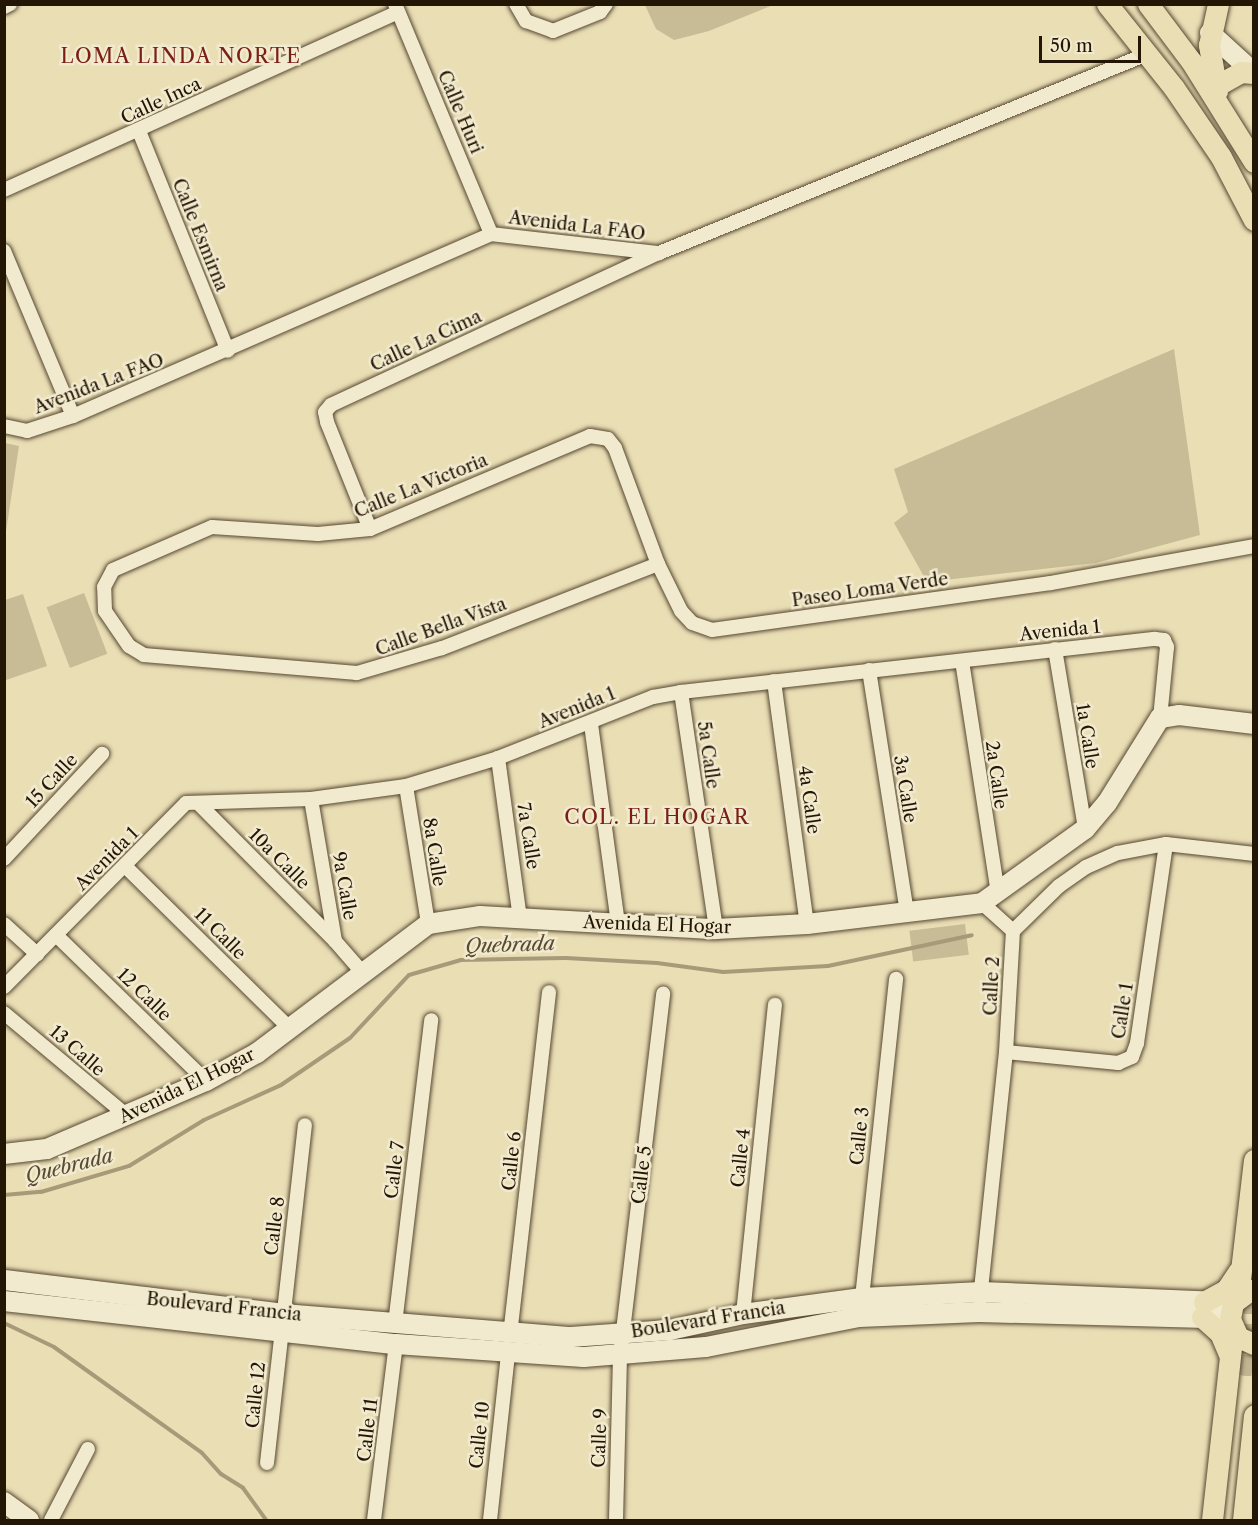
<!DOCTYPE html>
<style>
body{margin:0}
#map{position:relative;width:1258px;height:1525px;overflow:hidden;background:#eadeb5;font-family:"Libre Caslon Text",serif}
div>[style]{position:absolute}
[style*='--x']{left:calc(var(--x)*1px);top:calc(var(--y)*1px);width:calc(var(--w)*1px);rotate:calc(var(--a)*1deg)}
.green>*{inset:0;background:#c8bc97;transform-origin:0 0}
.stream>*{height:4px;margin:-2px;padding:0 2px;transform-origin:2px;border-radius:2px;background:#a79a79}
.primary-tunnel>*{height:21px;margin-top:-10.5px;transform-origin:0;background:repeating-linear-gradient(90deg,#c2b692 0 21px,transparent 0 31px)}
.roads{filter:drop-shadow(0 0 2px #564831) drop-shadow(0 0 2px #564831)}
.street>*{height:14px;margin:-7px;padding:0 7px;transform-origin:7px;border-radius:7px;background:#f1eacf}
.secondary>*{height:20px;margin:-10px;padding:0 10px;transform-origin:10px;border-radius:10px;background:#f1eacf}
.primary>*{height:21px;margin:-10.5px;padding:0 10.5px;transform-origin:10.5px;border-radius:10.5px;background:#eadeb5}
span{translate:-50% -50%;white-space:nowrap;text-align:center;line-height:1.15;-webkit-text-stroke:5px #f1eacf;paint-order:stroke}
.street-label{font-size:18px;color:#241605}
.neighbourhood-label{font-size:20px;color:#7a1f14;letter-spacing:1.5px}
.water-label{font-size:20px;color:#584b33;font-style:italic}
.frame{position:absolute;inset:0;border:6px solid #241605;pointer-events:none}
.scale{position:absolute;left:1039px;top:36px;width:102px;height:27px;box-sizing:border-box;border:3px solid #241605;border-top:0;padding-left:8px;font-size:18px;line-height:21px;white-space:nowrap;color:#241605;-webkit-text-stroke:4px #f1eacf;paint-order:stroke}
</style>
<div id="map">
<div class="green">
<div style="clip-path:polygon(645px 5px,773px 5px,709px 31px,674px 40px,656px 29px)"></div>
<div style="clip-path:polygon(1174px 349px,1200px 535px,1096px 563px,927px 582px,894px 523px,908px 512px,894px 469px)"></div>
<div style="clip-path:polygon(5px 443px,19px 446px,5px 538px,4px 443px)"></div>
<div style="left:84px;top:593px;width:65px;height:40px;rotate:69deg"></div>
<div style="clip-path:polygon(23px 594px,47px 666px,6px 680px,5px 600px)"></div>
<div style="left:965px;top:924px;width:31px;height:56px;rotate:83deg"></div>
</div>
<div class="stream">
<div style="--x:4;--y:1195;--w:37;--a:-5"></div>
<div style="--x:41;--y:1192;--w:92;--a:-16.5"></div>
<div style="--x:129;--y:1166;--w:88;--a:-31.5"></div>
<div style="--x:204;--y:1120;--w:85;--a:-24.4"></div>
<div style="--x:281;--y:1085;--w:83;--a:-34.3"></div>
<div style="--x:350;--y:1038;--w:86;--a:-46.9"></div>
<div style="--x:409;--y:975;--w:54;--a:-16.1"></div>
<div style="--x:461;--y:960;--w:105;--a:-1.1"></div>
<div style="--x:566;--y:958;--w:91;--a:3.1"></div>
<div style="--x:657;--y:963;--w:67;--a:7.8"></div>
<div style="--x:723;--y:972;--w:105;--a:-3.3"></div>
<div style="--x:828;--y:966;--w:147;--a:-12.1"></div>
<div style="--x:4;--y:1323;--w:55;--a:25.6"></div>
<div style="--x:54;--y:1347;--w:182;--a:35.6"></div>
<div style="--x:202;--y:1453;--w:28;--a:48"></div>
<div style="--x:221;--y:1474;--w:26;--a:32"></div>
<div style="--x:243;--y:1488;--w:39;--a:54"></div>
</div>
<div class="primary-tunnel">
<div style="--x:1241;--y:1375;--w:119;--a:-84.2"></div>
</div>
<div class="roads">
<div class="street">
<div style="--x:395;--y:4;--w:249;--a:67.3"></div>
<div style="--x:516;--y:4;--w:20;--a:60"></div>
<div style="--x:526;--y:21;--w:29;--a:20"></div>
<div style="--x:553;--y:31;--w:51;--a:-22"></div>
<div style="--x:600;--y:12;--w:10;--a:-53"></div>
<div style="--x:4;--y:7;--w:7;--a:-27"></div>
<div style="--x:139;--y:131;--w:237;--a:68"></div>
<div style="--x:4;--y:190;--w:432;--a:-24.3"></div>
<div style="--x:4;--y:251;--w:179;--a:67.3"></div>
<div style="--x:4;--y:426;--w:24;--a:12"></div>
<div style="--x:27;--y:431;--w:48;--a:-18.1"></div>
<div style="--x:73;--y:416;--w:456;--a:-23.5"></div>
<div style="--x:491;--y:234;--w:169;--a:6.5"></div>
<div style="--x:659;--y:253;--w:527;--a:-22.18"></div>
<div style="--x:370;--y:529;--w:115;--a:-111.9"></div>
<div style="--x:327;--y:422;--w:10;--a:-101"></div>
<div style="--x:325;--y:412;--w:9;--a:-49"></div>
<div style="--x:331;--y:405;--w:359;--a:-24.9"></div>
<div style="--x:658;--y:564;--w:232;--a:158.7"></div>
<div style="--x:442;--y:648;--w:89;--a:163.6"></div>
<div style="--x:357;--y:673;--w:214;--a:-175.2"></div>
<div style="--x:144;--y:655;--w:17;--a:-149"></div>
<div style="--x:129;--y:646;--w:42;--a:-124.4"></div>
<div style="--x:105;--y:611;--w:24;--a:-92"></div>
<div style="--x:104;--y:587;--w:19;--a:-62"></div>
<div style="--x:113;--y:570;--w:108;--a:-23.5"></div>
<div style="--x:212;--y:527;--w:106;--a:3.8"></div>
<div style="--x:318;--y:534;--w:52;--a:-5.5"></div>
<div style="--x:370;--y:529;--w:239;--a:-22.9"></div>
<div style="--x:590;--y:436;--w:18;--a:9"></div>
<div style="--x:608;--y:439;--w:11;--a:52"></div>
<div style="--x:615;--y:448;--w:124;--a:69.7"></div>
<div style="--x:658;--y:564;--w:52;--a:63.9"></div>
<div style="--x:681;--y:611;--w:16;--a:47"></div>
<div style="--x:692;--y:623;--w:21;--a:19"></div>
<div style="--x:712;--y:630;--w:342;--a:-7.9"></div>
<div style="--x:1051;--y:583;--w:206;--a:-10.3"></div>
<div style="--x:1055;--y:649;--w:182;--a:80.5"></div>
<div style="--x:962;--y:661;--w:236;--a:81.2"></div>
<div style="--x:869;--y:670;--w:246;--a:81.1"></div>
<div style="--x:774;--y:681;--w:245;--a:82.3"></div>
<div style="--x:681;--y:692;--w:240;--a:81.6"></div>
<div style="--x:591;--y:724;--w:202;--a:82.3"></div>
<div style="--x:498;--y:758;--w:162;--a:82.2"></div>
<div style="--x:406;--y:786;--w:140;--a:80.9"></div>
<div style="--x:311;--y:799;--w:144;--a:80.4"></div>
<div style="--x:335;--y:941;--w:40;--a:49"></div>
<div style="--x:198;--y:803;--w:194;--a:45.2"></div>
<div style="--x:4;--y:859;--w:144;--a:-47"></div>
<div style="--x:126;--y:867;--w:229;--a:44.6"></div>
<div style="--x:982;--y:903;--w:42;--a:42.1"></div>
<div style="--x:4;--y:924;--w:45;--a:42.3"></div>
<div style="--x:56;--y:935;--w:209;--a:44.2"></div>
<div style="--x:4;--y:987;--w:259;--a:-45.3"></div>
<div style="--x:186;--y:803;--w:125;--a:-1.8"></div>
<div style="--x:311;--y:799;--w:96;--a:-7.8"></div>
<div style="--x:406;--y:786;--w:96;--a:-16.9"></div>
<div style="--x:498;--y:758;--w:167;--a:-21.5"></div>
<div style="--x:653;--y:697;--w:28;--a:-10"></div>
<div style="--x:681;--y:692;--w:477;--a:-6.4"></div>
<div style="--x:1155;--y:639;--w:9;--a:6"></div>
<div style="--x:1164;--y:640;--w:8;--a:67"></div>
<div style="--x:1167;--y:647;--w:71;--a:95.6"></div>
<div style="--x:4;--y:1013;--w:160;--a:39.9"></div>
<div style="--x:1006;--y:1052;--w:113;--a:5.6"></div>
<div style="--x:1118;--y:1063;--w:15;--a:-23"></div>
<div style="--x:1132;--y:1057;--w:15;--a:-70"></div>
<div style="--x:1137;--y:1043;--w:201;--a:-81.7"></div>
<div style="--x:862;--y:1298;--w:321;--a:-83.9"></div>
<div style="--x:980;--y:1299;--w:248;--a:-84"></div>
<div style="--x:1006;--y:1052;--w:121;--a:-86.7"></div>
<div style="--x:1013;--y:931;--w:64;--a:-44.4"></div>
<div style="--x:1059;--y:886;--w:33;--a:-35"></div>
<div style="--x:1086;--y:867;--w:35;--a:-24"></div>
<div style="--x:1118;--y:853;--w:49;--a:-10.6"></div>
<div style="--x:1166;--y:844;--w:89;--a:6.5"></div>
<div style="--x:743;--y:1314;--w:311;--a:-84.1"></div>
<div style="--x:395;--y:1324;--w:306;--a:-83.2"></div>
<div style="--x:510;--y:1335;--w:345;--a:-83.5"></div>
<div style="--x:267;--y:1463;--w:340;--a:-83.6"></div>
<div style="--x:51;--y:1520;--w:80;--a:-62.5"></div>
<div style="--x:374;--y:1520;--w:177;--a:-82.9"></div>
<div style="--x:490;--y:1520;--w:167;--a:-83.8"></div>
<div style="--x:616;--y:1520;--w:164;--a:-88.6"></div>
<div style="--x:620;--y:1356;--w:365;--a:-83.2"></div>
</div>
<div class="secondary">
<div style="--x:1210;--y:33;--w:59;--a:42.3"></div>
<div style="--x:4;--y:1154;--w:43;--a:-6.6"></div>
<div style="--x:47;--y:1149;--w:173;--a:-23.2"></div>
<div style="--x:206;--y:1081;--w:58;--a:-28.8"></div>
<div style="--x:257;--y:1053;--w:214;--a:-37"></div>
<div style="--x:428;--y:924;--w:53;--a:-8.7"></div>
<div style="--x:480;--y:916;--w:236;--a:3.2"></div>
<div style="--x:716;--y:929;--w:91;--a:-3.1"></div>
<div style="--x:807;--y:924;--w:176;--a:-6.8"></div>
<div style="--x:982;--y:903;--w:127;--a:-35.7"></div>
<div style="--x:1085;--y:829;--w:34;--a:-50"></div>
<div style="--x:1107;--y:803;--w:100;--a:-58.1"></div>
<div style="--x:1160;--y:718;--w:19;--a:-9"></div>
<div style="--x:1179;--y:715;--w:76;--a:6.8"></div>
<div style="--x:4;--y:1280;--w:281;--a:6.9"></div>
<div style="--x:283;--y:1314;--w:289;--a:4.6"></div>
<div style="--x:571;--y:1337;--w:99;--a:-4"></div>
<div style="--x:670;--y:1330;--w:75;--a:-12.4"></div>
<div style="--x:743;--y:1314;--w:120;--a:-7.7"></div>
<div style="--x:862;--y:1298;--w:119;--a:-2.9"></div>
<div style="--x:981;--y:1292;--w:238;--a:2.4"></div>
<div style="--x:4;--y:1301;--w:394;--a:6.3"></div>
<div style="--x:396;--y:1344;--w:188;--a:4"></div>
<div style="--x:584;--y:1357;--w:122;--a:-4.7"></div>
<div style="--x:706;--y:1347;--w:156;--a:-11.1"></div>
<div style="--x:859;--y:1317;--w:120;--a:-2.4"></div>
<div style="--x:979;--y:1312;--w:237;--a:1.5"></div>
<div style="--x:4;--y:1502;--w:31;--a:36"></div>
</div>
<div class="primary">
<div style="--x:1107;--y:4;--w:107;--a:51.4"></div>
<div style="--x:1174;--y:88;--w:83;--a:55.7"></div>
<div style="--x:1221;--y:157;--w:71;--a:62.4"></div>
<div style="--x:1148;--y:4;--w:71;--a:53"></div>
<div style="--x:1191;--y:61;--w:119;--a:58"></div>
<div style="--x:1216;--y:86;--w:29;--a:-29"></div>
<div style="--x:1241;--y:72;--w:12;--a:5"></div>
<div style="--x:1217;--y:91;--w:47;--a:-99.9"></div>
<div style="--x:1209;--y:45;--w:42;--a:-77.6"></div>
<div style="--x:1250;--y:1290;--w:21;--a:143"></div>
<div style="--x:1233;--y:1303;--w:16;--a:101"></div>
<div style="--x:1230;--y:1319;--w:20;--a:66"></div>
<div style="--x:1238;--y:1337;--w:17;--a:24"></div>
<div style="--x:1238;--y:1296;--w:137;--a:-83.3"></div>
<div style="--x:1204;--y:1302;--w:25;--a:-29"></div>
<div style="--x:1226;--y:1290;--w:23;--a:-56"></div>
<div style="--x:1202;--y:1317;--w:24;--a:42"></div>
<div style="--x:1220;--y:1333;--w:23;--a:67"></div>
<div style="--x:1212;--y:1520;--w:191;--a:-83.7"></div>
<div style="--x:1243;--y:1520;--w:105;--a:-84"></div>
</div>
</div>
<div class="street-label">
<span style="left:161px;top:101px;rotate:-25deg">Calle Inca</span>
<span style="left:460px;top:112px;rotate:67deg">Calle Huri</span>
<span style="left:577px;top:226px;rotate:7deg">Avenida La FAO</span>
<span style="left:200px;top:235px;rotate:68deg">Calle Esmirna</span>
<span style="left:426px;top:341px;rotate:-25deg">Calle La Cima</span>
<span style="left:99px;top:384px;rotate:-21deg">Avenida La FAO</span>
<span style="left:421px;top:486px;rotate:-22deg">Calle La Victoria</span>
<span style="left:870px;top:590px;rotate:-8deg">Paseo Loma Verde</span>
<span style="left:441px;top:627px;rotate:-20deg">Calle Bella Vista</span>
<span style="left:1060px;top:631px;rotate:-6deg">Avenida 1</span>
<span style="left:577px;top:708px;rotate:-22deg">Avenida 1</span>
<span style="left:1087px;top:736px;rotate:81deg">1a Calle</span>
<span style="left:708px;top:755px;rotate:82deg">5a Calle</span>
<span style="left:996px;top:775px;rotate:82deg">2a Calle</span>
<span style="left:52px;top:781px;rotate:-47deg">15 Calle</span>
<span style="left:905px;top:789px;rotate:81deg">3a Calle</span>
<span style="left:809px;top:800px;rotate:82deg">4a Calle</span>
<span style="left:528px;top:836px;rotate:81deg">7a Calle</span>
<span style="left:434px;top:852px;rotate:81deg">8a Calle</span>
<span style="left:107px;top:859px;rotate:-45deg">Avenida 1</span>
<span style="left:279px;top:859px;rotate:45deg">10a Calle</span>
<span style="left:344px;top:886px;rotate:80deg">9a Calle</span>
<span style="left:657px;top:925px;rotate:2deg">Avenida El Hogar</span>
<span style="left:220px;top:934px;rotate:45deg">11 Calle</span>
<span style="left:992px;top:986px;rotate:-87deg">Calle 2</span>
<span style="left:144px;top:995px;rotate:44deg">12 Calle</span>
<span style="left:1123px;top:1011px;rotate:-81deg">Calle 1</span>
<span style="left:77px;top:1051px;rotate:41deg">13 Calle</span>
<span style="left:187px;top:1086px;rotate:-26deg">Avenida El Hogar</span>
<span style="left:860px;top:1136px;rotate:-84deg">Calle 3</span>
<span style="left:741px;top:1158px;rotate:-84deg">Calle 4</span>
<span style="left:512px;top:1161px;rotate:-84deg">Calle 6</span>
<span style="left:395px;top:1170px;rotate:-83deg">Calle 7</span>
<span style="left:642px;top:1175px;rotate:-83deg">Calle 5</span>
<span style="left:275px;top:1226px;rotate:-83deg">Calle 8</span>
<span style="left:224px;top:1307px;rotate:6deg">Boulevard Francia</span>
<span style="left:708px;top:1320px;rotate:-9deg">Boulevard Francia</span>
<span style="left:256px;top:1395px;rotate:-84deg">Calle 12</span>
<span style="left:368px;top:1430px;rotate:-83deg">Calle 11</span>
<span style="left:480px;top:1435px;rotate:-84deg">Calle 10</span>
<span style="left:600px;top:1438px;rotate:-88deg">Calle 9</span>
</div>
<div class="neighbourhood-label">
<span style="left:181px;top:56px">LOMA LINDA NORTE</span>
<span style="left:657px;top:817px">COL. EL HOGAR</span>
</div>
<div class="water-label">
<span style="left:510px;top:945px;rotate:-2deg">Quebrada</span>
<span style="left:69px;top:1166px;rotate:-14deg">Quebrada</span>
</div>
<div class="frame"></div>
<div class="scale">50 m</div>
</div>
